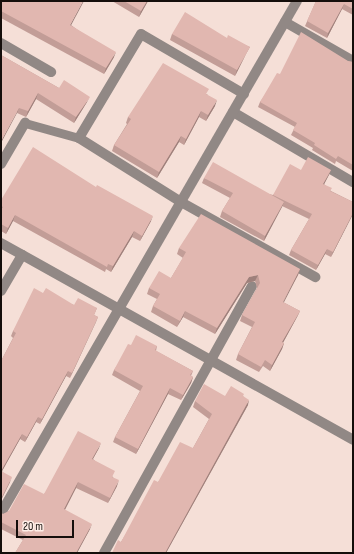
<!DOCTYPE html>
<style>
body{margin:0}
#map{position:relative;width:354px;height:554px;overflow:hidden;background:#f5dfd7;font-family:"Sofia Sans Condensed",sans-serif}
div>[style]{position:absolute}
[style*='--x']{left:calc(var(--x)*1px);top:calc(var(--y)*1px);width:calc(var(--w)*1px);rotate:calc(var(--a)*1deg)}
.service>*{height:9px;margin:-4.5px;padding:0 4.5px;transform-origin:4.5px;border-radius:4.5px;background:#918885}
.minor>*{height:10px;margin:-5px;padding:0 5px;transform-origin:5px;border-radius:5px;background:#918885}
.wall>*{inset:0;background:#c29d97}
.shaded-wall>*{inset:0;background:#9e807b}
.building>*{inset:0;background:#e1b7b0}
span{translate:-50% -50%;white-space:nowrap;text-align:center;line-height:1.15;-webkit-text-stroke:4px #ffeee7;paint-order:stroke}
.frame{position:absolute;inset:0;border:2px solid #150e0b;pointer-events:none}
.scale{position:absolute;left:16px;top:520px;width:58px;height:18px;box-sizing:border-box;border:2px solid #150e0b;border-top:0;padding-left:5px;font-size:12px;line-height:14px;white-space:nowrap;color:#150e0b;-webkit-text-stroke:3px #ffeee7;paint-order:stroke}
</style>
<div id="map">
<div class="service">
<div style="--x:25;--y:123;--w:56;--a:15.5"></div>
</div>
<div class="minor">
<div style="--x:285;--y:22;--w:78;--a:29.8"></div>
<div style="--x:1;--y:43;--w:58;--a:30.1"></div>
<div style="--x:244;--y:94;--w:119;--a:-149.8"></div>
<div style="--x:141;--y:34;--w:121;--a:120.8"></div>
<div style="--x:79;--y:138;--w:120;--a:32.1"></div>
<div style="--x:181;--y:202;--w:154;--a:29.2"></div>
<div style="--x:233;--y:112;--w:139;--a:30.3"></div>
<div style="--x:1;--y:164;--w:48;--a:-59.7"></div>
<div style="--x:1;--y:243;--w:403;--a:29.2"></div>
<div style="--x:1;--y:291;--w:42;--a:-59.7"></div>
<div style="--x:1;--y:513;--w:591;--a:-59.97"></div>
<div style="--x:104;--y:553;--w:305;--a:-61"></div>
</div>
<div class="wall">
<div style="clip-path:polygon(1px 1px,71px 25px,114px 57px,104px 74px,1px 18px)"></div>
<div style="clip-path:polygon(112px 1px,148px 1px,139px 17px)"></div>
<div style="clip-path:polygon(316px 1px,353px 1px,353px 15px,342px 9px,327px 38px,305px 26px)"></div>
<div style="clip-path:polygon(172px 34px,227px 38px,250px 47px,247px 52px,235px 76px,170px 40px)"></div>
<div style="clip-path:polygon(1px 55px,59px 88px,87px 102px,74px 123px,36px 99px,26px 117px,17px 113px)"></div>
<div style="clip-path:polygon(348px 61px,353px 62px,353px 171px,336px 161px,335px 164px,312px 150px,313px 148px,291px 135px,295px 127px,258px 107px,260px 102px,280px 74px)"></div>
<div style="clip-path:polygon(207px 94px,215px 106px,206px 121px,199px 117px,184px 145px,179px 142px,157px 178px,112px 151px,114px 145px,127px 124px,126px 123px,128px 117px)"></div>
<div style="clip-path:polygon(301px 170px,331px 170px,324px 184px,331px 191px,353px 202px,353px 214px,331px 257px,325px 254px,316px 270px,289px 255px,291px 250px,309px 219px,282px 206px,264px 241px,220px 217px,222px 211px,230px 198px,202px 183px,204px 178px,273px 195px)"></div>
<div style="clip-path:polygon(96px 187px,151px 221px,140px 241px,132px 237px,111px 272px,106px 269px,105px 272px,13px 221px,6px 234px,1px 231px,1px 200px)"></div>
<div style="clip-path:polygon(179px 248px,300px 269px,298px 275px,283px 302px,300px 311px,297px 317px,283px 343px,284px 343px,282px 349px,270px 371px,263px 366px,259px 372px,236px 360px,238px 354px,252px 327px,240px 321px,242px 315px,257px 288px,255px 281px,247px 283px,215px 334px,183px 317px,177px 327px,151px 312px,153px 306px,157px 299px,147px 294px,149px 288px,171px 278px,183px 258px,177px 254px)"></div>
<div style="clip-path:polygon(43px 293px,74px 305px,97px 308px,94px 315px,98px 317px,70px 378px,66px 376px,40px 424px,36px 422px,25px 442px,20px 439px,2px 471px,10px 482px,1px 500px,1px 361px,13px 338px,11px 336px,13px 331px)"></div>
<div style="clip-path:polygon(131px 345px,157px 346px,156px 351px,193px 371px,191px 376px,193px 377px,191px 383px,181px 400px,168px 394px,136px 454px,113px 442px,115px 437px,140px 391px,112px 375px,114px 370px)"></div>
<div style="clip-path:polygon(225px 396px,243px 396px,248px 405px,166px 553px,112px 553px,121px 542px,158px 482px,193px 448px,209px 419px,193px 407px,195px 401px)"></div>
<div style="clip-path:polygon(99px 448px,93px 459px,113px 477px,117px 486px,108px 503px,76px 488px,65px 510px,90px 529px,77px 553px,15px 553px,23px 540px,1px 529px,1px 513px,3px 514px,44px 494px)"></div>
</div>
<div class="shaded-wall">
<div style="clip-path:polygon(83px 1px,84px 1px,68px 31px,70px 25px)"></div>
<div style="clip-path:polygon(147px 1px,148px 1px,139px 17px,141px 11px)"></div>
<div style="clip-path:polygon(344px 4px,342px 9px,327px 38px,328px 33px)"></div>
<div style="clip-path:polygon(250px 47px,247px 52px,235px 76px,237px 70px)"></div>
<div style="clip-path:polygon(116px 52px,114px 57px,104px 74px,106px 68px)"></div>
<div style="clip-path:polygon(38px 93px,36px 99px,26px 117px,28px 111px)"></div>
<div style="clip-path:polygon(90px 97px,87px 102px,74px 123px,76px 117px)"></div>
<div style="clip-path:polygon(217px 100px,215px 106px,206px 121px,208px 115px)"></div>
<div style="clip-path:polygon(19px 108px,17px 113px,1px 143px,1px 141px)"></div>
<div style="clip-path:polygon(201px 111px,199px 117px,184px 145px,186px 139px)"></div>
<div style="clip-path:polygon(181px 136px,179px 142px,157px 178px,159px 172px)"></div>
<div style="clip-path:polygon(331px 170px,329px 175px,321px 190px,323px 184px)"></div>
<div style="clip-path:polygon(284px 202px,282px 207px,264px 241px,265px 236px)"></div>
<div style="clip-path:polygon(353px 213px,353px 214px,331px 257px,333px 252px)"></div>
<div style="clip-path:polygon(15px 215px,13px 221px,6px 234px,8px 228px)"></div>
<div style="clip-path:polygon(153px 216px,151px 221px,140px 241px,142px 236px)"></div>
<div style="clip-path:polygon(134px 231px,132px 237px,111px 272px,113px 266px)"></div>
<div style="clip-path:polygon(327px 249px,325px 254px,316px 270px,318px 265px)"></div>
<div style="clip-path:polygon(300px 269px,298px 275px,281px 308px,283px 302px)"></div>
<div style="clip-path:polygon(258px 275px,255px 281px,247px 283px,215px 334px,217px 328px,249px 277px)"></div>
<div style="clip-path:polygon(185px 311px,183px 317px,177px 327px)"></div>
<div style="clip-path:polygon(300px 311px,297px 317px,280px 348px,282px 342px)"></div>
<div style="clip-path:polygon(98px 317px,96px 322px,70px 378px,72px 373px)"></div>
<div style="clip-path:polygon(284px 343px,282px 349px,270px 371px,272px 365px)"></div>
<div style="clip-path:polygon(68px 371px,66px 376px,40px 424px,42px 419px)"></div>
<div style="clip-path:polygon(193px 377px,191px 383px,181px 400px,183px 395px)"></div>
<div style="clip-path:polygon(170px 388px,168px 394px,136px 454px,138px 449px)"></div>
<div style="clip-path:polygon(249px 400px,248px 405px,166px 553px,165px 553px)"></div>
<div style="clip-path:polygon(38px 417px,36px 422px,25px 442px,27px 437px)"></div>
<div style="clip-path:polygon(22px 434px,20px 439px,1px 473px,1px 471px)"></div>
<div style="clip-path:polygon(101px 443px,99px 448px,90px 464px,92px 459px)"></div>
<div style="clip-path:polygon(12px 477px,10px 482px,1px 500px,1px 499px)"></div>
<div style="clip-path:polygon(119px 480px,117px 486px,108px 503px,110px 498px)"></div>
<div style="clip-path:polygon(78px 482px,76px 488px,62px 515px,64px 509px)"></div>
<div style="clip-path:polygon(92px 524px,90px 529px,77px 553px,76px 553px)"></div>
</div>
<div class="building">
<div style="clip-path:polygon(1px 1px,83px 1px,70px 25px,116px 52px,106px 68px,1px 11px)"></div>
<div style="clip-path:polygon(124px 1px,147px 1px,141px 11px)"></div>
<div style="clip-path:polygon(316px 1px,353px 1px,353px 9px,344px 4px,328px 33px,307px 21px)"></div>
<div style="clip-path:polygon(185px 12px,227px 38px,228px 35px,250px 47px,237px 70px,172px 34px)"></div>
<div style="clip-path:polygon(301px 32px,348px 61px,353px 62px,353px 165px,338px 156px,336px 159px,314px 145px,315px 143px,293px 130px,297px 123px,260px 102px,277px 73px,280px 74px)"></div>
<div style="clip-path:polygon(1px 55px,59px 88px,64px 80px,90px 97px,76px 117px,38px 93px,28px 111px,19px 108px,1px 141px)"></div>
<div style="clip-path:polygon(163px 63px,209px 89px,206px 94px,217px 100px,208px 115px,201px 111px,186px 139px,181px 136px,159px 172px,114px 145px,131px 119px,128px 117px)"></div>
<div style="clip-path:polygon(33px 147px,96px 187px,97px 185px,153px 216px,142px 236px,134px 231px,113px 266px,108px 264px,107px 267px,15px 215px,8px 228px,1px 224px,1px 210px,3px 207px,1px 206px,1px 200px)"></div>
<div style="clip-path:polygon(308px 157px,331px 170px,323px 184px,332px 188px,330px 191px,353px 202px,353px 213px,333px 252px,327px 249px,318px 265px,291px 250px,312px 214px,273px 195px,290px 164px,301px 170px)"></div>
<div style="clip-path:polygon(213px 162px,284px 202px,265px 236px,222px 211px,233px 193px,204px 178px)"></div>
<div style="clip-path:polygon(201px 214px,300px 269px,283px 302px,300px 311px,282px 342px,284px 343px,272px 365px,265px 360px,261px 367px,238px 354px,255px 322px,242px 315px,260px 283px,258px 275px,249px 277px,217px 328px,185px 311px,180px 321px,153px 306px,160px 294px,149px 288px,159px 271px,171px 278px,186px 252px,179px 248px)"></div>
<div style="clip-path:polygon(34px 288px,43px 293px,46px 288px,74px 305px,78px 298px,97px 308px,94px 315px,98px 317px,72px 373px,68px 371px,42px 419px,38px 417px,27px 437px,22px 434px,1px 471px,12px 477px,1px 499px,1px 361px,16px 333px,13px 331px)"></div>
<div style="clip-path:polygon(136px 335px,157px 346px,155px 350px,193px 371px,190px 375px,193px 377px,183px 395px,170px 388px,138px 449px,115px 437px,143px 386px,114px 370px,128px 344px,131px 345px)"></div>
<div style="clip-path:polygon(204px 384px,225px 396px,231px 386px,244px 394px,243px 396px,249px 400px,165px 553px,112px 553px,118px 540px,121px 542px,154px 480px,158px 482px,180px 442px,193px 448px,212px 414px,195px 401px)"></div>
<div style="clip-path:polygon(78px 431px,101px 443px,92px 459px,115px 471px,112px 477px,119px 480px,110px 498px,78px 482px,64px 509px,92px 524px,76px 553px,15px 553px,26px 535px,1px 522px,1px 513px,3px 514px,9px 511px,24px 484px,44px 494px)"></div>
</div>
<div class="frame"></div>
<div class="scale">20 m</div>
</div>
